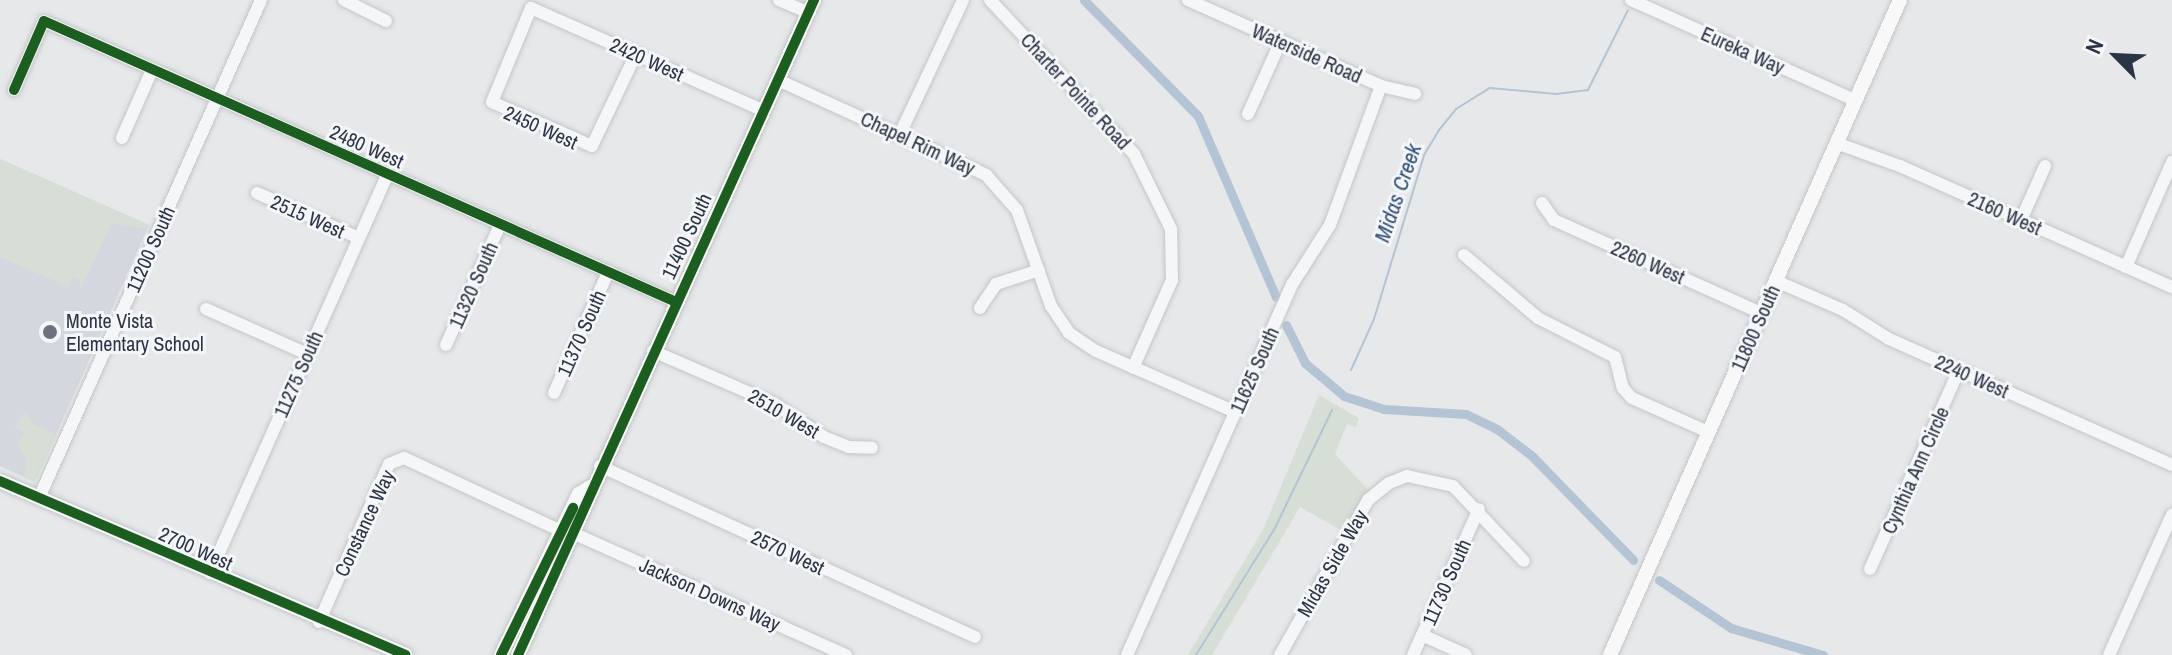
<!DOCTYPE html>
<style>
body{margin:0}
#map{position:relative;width:2172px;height:655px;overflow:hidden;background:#e6e8ea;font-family:"Archivo Narrow",sans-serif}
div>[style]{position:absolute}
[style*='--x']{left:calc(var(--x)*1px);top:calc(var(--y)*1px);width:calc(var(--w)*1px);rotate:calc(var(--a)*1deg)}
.built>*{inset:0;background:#d4d7dd}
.green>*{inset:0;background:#d6ded6}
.stream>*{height:2px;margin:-1px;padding:0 1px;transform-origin:1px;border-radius:1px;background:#b4c4d5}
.canal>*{height:9px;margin:-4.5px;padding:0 4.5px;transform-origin:4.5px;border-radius:4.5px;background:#b4c4d5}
.roads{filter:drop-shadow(0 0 2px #c4c6c8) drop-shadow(0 0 2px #c4c6c8)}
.minor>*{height:12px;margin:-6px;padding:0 6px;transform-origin:6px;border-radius:6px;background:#f5f6f7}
.major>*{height:14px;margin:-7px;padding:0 7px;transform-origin:7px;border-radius:7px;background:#f8f8f8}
.cycleway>*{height:10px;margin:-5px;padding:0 5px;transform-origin:5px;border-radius:5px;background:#1b5e20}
.dots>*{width:22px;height:22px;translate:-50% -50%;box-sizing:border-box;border:4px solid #f4f6f9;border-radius:50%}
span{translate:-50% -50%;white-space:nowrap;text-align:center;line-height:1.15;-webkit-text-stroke:6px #f4f6f9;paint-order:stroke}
.street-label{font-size:20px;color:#2b3445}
.poi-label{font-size:20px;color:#2b3445}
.left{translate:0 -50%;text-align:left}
.water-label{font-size:22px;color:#34527a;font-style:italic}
.north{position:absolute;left:2076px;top:16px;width:80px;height:80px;-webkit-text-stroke:6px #f4f6f9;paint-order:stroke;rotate:294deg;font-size:22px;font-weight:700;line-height:32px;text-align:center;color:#2b3445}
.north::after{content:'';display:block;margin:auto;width:28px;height:36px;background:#2b3445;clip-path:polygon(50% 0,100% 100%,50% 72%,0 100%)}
</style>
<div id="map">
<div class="built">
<div style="clip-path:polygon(0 159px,149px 225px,35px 482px,0 466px)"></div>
</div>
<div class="green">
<div style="clip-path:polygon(0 159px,149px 225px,146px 229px,112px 223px,79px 292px,80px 280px,73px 277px,69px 287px,0 257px)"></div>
<div style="clip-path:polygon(1319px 395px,1359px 418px,1356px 427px,1347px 424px,1335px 454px,1370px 492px,1344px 532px,1300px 507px,1212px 655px,1188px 655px,1263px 530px)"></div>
<div style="clip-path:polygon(25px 411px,32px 423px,56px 435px,35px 482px,24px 477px,26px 461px,18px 444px,24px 432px,14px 427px)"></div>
</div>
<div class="stream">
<div style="--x:1351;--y:370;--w:56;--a:-65.7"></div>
<div style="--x:1374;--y:319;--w:171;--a:-73"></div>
<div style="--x:1424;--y:155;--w:29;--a:-59"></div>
<div style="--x:1439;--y:130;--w:27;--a:-51"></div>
<div style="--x:1456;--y:109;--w:40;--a:-32"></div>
<div style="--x:1490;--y:88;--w:66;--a:5.2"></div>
<div style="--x:1556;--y:94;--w:32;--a:-7"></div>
<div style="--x:1588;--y:90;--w:89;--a:-63.4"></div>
<div style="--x:1196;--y:655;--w:150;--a:-58.1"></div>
<div style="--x:1275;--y:528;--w:131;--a:-64.2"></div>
</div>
<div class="canal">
<div style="--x:1084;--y:0;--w:163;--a:45.5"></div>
<div style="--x:1198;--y:116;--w:197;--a:66.7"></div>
<div style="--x:1286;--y:325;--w:42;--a:63.4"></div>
<div style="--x:1305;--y:363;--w:51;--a:40.2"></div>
<div style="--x:1344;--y:396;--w:42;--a:18"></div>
<div style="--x:1384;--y:409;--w:82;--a:3.5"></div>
<div style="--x:1466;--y:414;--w:34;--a:26"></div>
<div style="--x:1497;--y:429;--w:44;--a:37.6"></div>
<div style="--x:1532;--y:456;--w:145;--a:45.8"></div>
<div style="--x:1659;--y:580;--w:87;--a:33.7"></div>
<div style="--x:1731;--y:628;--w:96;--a:16.4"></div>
</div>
<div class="roads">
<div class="minor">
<div style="--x:344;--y:0;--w:47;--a:26.6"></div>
<div style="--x:779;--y:0;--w:33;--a:23"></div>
<div style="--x:990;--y:0;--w:211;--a:46.9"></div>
<div style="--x:1134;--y:154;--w:84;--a:63.7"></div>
<div style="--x:1171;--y:229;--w:51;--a:88.9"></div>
<div style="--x:1172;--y:280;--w:96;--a:113.9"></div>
<div style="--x:1188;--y:0;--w:211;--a:24"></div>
<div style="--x:1381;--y:86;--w:35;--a:13"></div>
<div style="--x:1631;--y:0;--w:245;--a:24.1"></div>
<div style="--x:636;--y:54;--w:102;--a:115.6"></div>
<div style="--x:592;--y:146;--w:109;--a:-156.3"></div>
<div style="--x:492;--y:102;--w:102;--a:-67.5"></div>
<div style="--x:531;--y:8;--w:255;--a:23.8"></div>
<div style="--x:778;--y:80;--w:229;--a:24.5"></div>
<div style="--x:986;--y:175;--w:47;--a:48.5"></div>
<div style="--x:1017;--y:210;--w:102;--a:70.5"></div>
<div style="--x:1051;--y:306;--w:32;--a:56"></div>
<div style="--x:1069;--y:333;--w:32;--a:34"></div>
<div style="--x:1096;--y:351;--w:152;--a:23.7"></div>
<div style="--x:14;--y:90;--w:75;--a:-66.5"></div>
<div style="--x:44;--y:21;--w:692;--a:23.97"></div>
<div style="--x:1248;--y:114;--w:80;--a:-65.7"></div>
<div style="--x:900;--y:134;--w:148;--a:-64.8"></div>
<div style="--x:122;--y:138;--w:74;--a:-66.2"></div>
<div style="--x:1836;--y:143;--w:68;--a:19.8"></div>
<div style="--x:1900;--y:166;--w:298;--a:24"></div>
<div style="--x:257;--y:193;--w:111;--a:23.8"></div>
<div style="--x:1542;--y:203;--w:21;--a:55"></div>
<div style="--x:1554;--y:220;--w:227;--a:24.2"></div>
<div style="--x:2021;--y:220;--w:59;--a:-66"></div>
<div style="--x:1464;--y:255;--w:97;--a:40.4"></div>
<div style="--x:1538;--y:318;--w:86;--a:26.9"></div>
<div style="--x:1615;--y:357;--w:32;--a:76"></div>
<div style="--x:1623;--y:388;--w:13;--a:48"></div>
<div style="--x:1632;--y:398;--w:83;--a:24.1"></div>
<div style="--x:2126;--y:267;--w:115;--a:-66.3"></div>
<div style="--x:1776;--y:281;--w:73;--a:23.4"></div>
<div style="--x:1843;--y:310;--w:54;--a:32.2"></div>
<div style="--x:1889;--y:339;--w:310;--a:24"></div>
<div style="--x:980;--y:308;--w:29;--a:-56"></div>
<div style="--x:996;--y:284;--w:45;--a:-18"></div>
<div style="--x:206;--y:309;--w:111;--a:24"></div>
<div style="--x:446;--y:345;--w:132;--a:-65.8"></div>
<div style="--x:653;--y:351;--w:133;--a:23.5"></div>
<div style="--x:775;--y:404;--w:59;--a:34"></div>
<div style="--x:824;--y:437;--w:27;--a:22"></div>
<div style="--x:849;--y:447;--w:23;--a:2"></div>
<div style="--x:554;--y:393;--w:133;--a:-65.9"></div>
<div style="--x:600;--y:466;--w:412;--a:24.5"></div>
<div style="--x:39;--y:498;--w:545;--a:-65.97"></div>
<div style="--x:575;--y:534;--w:297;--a:24.1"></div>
<div style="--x:1870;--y:569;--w:218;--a:-65.9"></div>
<div style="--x:210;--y:573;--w:436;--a:-66"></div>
<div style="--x:319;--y:622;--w:173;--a:-66.1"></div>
<div style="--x:389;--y:464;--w:16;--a:-22"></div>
<div style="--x:404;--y:458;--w:173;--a:24.9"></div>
<div style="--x:1422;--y:635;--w:48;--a:24.4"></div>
<div style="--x:1127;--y:655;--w:407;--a:-66"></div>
<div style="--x:1293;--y:283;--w:69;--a:-57.5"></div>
<div style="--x:1330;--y:225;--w:148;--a:-69.9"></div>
<div style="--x:1280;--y:655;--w:178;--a:-60.4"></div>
<div style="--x:1368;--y:500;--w:27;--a:-39"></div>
<div style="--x:1389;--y:483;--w:19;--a:-21"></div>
<div style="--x:1407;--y:476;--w:47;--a:12.3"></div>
<div style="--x:1453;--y:486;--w:103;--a:46.6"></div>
<div style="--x:1413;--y:655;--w:160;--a:-65.7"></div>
<div style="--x:2109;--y:655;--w:154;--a:-65.8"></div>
</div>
<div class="major">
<div style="--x:0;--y:481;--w:441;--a:23.2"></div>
<div style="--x:501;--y:655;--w:179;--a:-64.2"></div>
<div style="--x:579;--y:494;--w:13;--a:-32"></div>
<div style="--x:518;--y:655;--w:719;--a:-65.68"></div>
<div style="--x:1610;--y:655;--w:716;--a:-66.12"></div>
</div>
</div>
<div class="cycleway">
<div style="--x:14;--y:90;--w:75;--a:-66.5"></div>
<div style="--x:44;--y:21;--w:692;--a:23.97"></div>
<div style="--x:0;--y:481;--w:441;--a:23.2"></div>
<div style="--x:501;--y:655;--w:164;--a:-63.9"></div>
<div style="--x:518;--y:655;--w:719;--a:-65.68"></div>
</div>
<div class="dots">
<div style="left:50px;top:332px;background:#6c737f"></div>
</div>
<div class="street-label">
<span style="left:1743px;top:50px;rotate:24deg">Eureka Way</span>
<span style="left:1307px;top:53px;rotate:24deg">Waterside Road</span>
<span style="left:647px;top:59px;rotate:24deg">2420 West</span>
<span style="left:1076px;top:91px;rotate:47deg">Charter Pointe Road</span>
<span style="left:541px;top:127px;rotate:24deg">2450 West</span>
<span style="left:918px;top:143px;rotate:25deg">Chapel Rim Way</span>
<span style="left:367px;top:146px;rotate:24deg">2480 West</span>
<span style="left:2005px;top:213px;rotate:24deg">2160 West</span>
<span style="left:308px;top:216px;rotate:24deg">2515 West</span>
<span style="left:686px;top:236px;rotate:-65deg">11400 South</span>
<span style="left:150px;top:249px;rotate:-66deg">11200 South</span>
<span style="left:1648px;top:262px;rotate:24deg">2260 West</span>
<span style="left:473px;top:285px;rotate:-66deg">11320 South</span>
<span style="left:1755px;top:328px;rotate:-66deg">11800 South</span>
<span style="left:581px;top:333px;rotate:-66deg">11370 South</span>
<span style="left:1254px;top:370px;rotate:-66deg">11625 South</span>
<span style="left:298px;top:374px;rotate:-66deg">11275 South</span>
<span style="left:1972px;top:376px;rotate:24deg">2240 West</span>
<span style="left:784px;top:413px;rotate:30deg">2510 West</span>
<span style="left:1915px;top:470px;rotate:-66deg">Cynthia Ann Circle</span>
<span style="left:364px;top:523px;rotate:-65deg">Constance Way</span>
<span style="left:196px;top:548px;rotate:24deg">2700 West</span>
<span style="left:788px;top:552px;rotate:25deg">2570 West</span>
<span style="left:1332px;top:563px;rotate:-60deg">Midas Side Way</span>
<span style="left:1446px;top:582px;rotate:-66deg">11730 South</span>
<span style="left:710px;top:594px;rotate:24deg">Jackson Downs Way</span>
</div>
<div class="poi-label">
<span class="left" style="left:66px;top:332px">Monte Vista<br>Elementary School</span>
</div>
<div class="water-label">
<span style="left:1398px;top:193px;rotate:-71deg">Midas Creek</span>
</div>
<div class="north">N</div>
</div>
